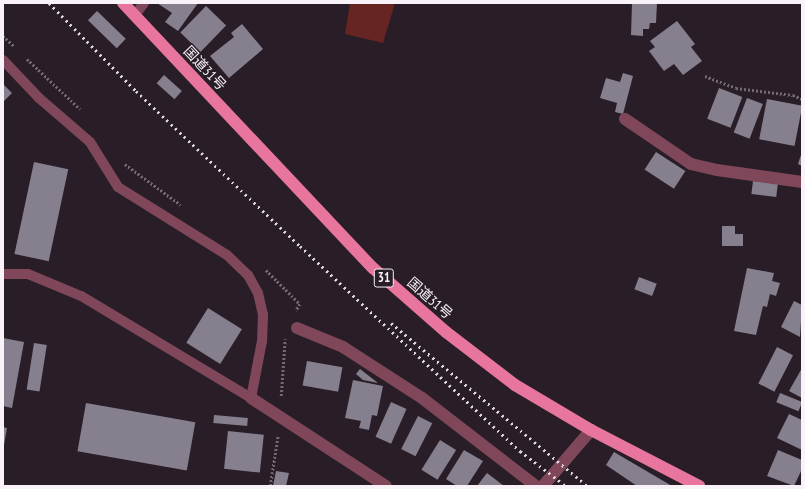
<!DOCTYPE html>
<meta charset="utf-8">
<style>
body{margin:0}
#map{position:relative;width:805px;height:489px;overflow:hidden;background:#291e27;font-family:"PT Sans Narrow","Noto Sans JP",sans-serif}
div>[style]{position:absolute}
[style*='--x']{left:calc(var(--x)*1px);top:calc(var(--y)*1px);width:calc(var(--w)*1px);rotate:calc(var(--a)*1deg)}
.green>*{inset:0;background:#662522}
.building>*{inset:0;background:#867f8e;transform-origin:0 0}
.path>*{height:2.5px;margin-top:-1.25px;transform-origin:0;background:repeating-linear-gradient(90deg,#736971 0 2px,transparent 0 4px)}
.service>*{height:10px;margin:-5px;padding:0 5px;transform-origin:5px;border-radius:5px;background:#80475a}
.minor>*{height:12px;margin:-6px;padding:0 6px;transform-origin:6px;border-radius:6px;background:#80475a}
.trunk>*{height:12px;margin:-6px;padding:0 6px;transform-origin:6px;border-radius:6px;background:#e7759d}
.rail>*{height:3px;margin-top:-1.5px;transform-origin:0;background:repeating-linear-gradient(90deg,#ddd6dc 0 2px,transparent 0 6px)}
span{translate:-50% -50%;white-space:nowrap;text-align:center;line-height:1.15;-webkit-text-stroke:3px #291e27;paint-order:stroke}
.shield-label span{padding:1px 3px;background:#291e27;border:1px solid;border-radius:3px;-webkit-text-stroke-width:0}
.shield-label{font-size:13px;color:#f9f2f8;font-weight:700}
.street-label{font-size:14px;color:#f9f2f8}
.frame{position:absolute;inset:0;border:4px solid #f9f2f8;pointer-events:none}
</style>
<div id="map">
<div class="green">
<div style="clip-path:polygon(350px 3px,395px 3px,383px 43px,345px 34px)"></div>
</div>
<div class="building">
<div style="clip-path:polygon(157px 3px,198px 3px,178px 31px,165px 22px,172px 13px)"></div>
<div style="clip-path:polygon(632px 3px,657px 3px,656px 23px,650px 23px,649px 29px,643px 29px,643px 36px,631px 35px)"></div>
<div style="left:206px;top:6px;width:28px;height:37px;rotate:44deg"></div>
<div style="left:97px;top:11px;width:40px;height:13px;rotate:44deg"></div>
<div style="clip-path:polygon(677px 21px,695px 44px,691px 47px,702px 61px,683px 75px,674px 64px,664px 71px,649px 51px,655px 47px,650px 41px)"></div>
<div style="clip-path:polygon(242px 24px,263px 49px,229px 78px,210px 56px,234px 37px,231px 33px)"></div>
<div style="clip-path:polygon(623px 73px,633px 76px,623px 114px,615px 112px,617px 103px,600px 98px,606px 78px,620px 82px)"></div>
<div style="left:164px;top:75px;width:24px;height:11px;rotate:42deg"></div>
<div style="clip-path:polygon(3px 84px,12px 93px,3px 102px)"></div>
<div style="left:719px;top:88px;width:25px;height:33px;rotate:21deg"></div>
<div style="left:747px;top:98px;width:17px;height:37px;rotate:21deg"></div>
<div style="left:767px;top:99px;width:36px;height:41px;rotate:11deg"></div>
<div style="left:656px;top:152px;width:35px;height:21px;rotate:33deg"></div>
<div style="clip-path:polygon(802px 152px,802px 166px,798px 164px)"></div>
<div style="left:34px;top:162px;width:35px;height:94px;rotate:12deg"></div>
<div style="left:753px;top:181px;width:25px;height:13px;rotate:7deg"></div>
<div style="clip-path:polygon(722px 226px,735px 226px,735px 234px,743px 234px,743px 246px,722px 246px)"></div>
<div style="clip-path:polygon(747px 268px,774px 273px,772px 281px,780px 283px,776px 296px,770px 294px,767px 307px,763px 306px,756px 335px,734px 331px)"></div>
<div style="left:639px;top:277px;width:19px;height:13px;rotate:21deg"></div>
<div style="clip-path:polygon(794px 301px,802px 305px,800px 337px,781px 327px)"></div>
<div style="left:208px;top:308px;width:40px;height:41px;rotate:32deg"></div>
<div style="clip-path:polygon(3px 338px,24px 342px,12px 408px,3px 406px)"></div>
<div style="left:34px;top:343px;width:13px;height:47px;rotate:9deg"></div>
<div style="left:777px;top:347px;width:18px;height:41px;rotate:27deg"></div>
<div style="left:307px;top:361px;width:36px;height:25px;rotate:10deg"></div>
<div style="clip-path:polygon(802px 368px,802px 398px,789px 391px)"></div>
<div style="clip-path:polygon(360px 369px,378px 383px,363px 380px,356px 374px)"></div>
<div style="clip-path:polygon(353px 380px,383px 386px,377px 416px,372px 415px,369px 430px,359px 428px,361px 421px,345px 418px)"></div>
<div style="left:780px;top:393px;width:24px;height:10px;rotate:22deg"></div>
<div style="left:391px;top:402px;width:17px;height:38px;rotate:24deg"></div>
<div style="left:86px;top:403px;width:111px;height:49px;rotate:10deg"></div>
<div style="clip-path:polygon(789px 414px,802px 420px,802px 450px,777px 438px)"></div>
<div style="left:214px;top:415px;width:34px;height:8px;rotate:5deg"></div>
<div style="left:418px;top:416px;width:16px;height:37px;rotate:27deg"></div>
<div style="clip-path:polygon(3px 427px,7px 428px,4px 445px,3px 445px)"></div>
<div style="left:228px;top:431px;width:36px;height:38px;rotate:6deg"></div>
<div style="left:440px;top:440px;width:19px;height:35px;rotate:32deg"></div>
<div style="clip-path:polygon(464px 450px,483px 461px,467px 486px,457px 486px,446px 479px)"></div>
<div style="clip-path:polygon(778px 450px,802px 460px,802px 469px,794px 486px,767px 476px)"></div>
<div style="clip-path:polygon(614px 452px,672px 486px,637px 486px,606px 465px)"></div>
<div style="clip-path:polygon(276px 471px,289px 473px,286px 486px,273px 486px)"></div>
<div style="clip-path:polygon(487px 473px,504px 486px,477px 486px)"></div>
</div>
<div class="path">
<div style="--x:3;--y:36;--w:15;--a:42"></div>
<div style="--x:27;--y:59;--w:73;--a:43.3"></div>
<div style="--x:705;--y:76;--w:33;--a:21"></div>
<div style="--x:736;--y:88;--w:57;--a:7"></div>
<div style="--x:793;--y:95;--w:10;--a:24"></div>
<div style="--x:125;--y:164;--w:69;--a:36.2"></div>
<div style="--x:266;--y:270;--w:48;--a:45"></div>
<div style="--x:300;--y:304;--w:8;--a:120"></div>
<div style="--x:281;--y:396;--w:57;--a:-86"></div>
<div style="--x:270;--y:486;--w:52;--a:-81.1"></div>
</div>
<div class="service">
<div style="--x:135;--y:15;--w:15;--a:-53"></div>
<div style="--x:3;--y:60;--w:52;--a:46.5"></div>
<div style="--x:39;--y:98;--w:67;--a:40.8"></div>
<div style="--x:90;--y:142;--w:53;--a:58.1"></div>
<div style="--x:118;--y:187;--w:128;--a:32"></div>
<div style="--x:227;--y:255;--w:29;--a:44"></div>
<div style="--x:248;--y:275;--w:21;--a:61"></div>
<div style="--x:258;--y:293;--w:22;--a:77"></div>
<div style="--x:263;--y:314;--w:27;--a:92"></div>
<div style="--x:262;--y:341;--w:58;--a:100.9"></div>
<div style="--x:251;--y:398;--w:198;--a:-149"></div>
<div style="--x:81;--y:296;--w:57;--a:-157.5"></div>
<div style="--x:28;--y:274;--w:25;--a:180"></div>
</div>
<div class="minor">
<div style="--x:625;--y:119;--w:80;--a:34.3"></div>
<div style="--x:691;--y:164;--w:27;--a:13"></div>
<div style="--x:717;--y:170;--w:86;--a:8"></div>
<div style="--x:297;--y:328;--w:50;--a:22.4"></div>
<div style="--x:343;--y:347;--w:94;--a:32.8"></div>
<div style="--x:422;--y:398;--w:144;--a:37.7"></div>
<div style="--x:251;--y:398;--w:161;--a:33.1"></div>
<div style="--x:543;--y:486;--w:74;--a:-49.4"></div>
</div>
<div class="trunk">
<div style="--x:123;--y:3;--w:364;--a:46.7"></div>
<div style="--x:373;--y:268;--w:97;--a:41.2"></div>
<div style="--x:446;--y:332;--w:87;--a:37.5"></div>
<div style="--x:515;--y:385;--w:88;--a:30.6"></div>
<div style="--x:591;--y:430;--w:122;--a:27.4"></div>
</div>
<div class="rail">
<div style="--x:49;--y:3;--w:124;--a:45.3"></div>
<div style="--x:136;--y:91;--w:226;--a:43.4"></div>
<div style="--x:300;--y:246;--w:301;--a:43"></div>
<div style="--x:520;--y:451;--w:58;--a:37.3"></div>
<div style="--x:391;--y:323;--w:255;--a:39.7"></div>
</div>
<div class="shield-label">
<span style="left:384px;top:278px">31</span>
</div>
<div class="street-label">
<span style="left:205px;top:68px;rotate:47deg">国道31号</span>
<span style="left:430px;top:298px;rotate:41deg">国道31号</span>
</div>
<div class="frame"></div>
</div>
